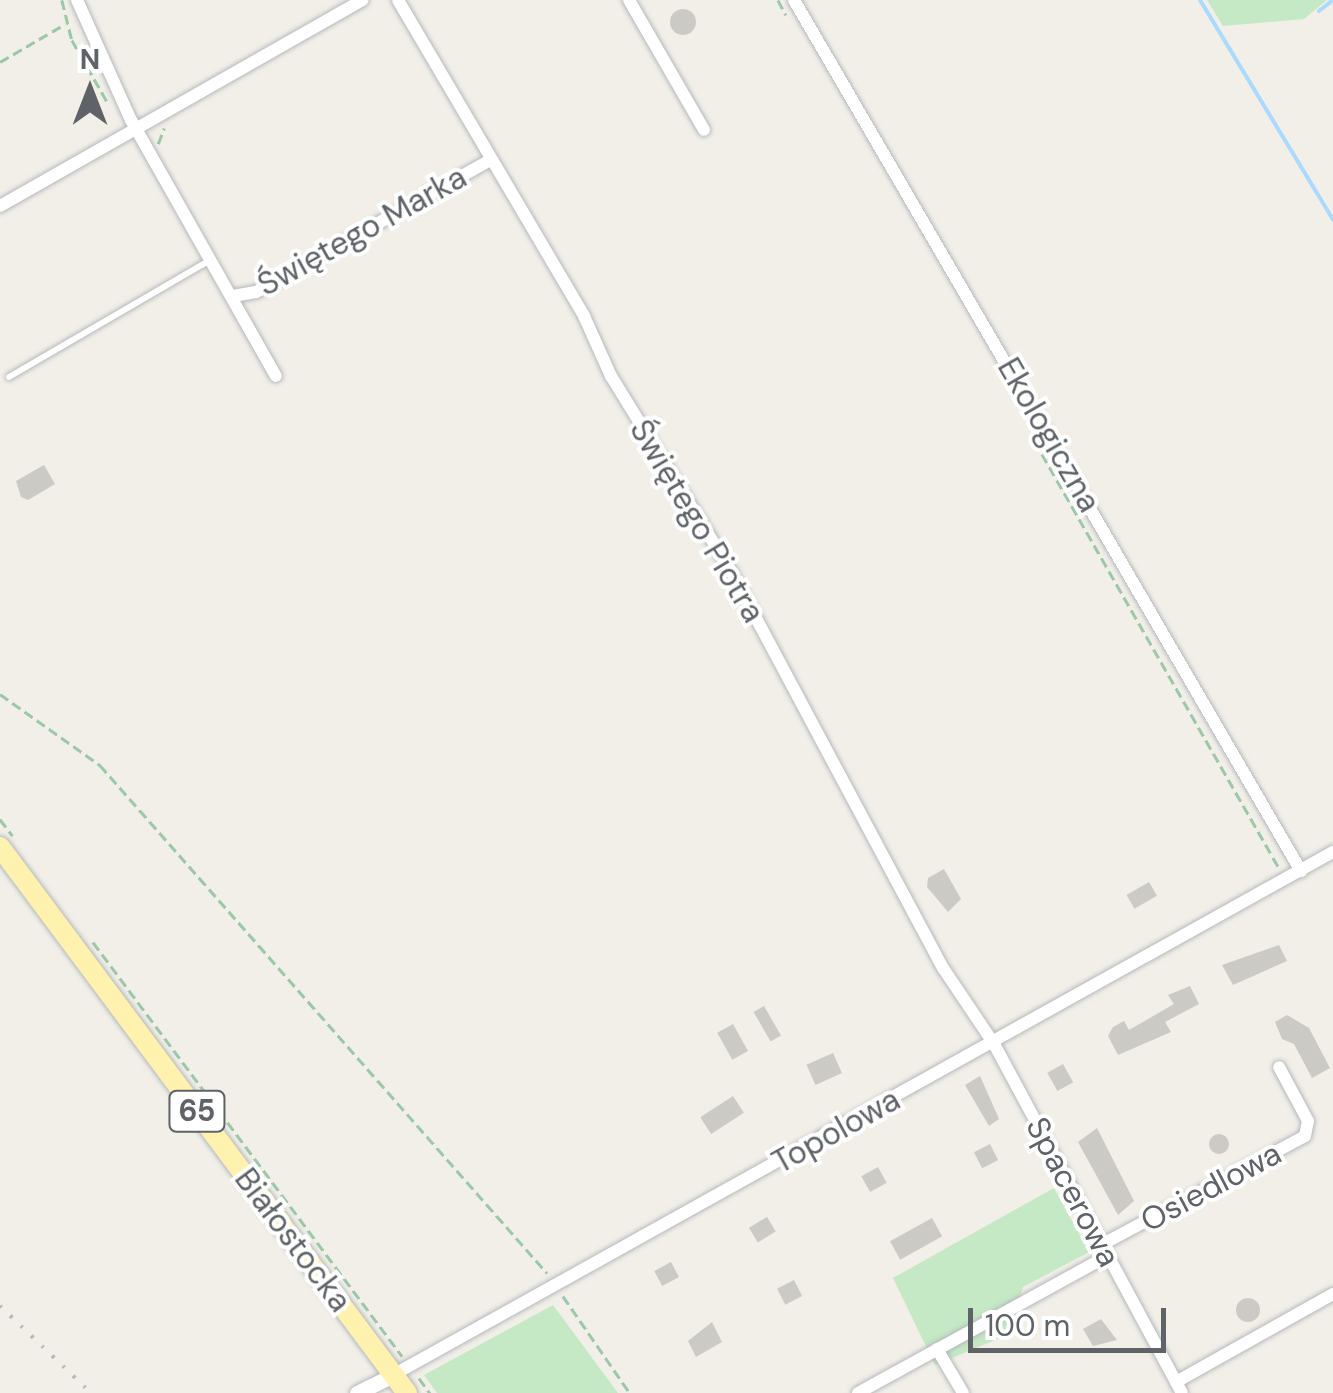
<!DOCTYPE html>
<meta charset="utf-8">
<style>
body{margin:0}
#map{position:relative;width:1333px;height:1393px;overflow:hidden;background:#f1efe8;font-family:"DM Sans",sans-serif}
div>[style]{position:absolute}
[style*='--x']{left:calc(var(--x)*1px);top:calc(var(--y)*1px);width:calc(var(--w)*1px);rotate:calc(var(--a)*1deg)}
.green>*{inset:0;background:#c5e8c5}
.stream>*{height:4px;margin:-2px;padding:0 2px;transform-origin:2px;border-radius:2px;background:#aadaff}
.building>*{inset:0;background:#cccac5;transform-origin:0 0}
.round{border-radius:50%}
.path>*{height:2.5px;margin-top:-1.25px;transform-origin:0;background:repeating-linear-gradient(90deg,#9cc7a9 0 10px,transparent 0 15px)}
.roads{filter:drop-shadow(0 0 2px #b5b8bc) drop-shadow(0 0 2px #b5b8bc)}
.service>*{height:6px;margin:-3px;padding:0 3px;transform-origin:3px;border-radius:3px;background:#fff}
.minor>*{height:12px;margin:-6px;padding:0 6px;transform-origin:6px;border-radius:6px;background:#fff}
.tertiary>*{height:15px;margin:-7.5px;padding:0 7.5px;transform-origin:7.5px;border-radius:7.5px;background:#fff}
.primary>*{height:20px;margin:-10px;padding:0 10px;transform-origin:10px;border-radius:10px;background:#fff2af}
.rail>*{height:4px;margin-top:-2px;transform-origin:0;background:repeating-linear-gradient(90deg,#b6b7b8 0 2.5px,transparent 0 14.5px)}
span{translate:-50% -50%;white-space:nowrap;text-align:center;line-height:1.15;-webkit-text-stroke:8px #fff;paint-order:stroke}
.shield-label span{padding:2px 8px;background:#fff;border:2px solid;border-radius:8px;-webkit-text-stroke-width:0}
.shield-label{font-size:30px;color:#5f6368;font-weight:700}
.street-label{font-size:32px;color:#5f6368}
.north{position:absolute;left:40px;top:40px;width:100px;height:100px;-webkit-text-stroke:8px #fff;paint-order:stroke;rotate:0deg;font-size:28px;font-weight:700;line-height:40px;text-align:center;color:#5f6368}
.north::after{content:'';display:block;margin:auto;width:35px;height:45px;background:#5f6368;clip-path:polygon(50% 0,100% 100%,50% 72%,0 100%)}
.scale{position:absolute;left:968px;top:1308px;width:198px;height:45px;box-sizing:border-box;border:5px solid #5f6368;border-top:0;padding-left:12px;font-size:30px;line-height:35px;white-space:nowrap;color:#5f6368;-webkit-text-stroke:8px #fff;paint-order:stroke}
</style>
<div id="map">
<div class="green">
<div style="clip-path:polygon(1207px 0,1327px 0,1304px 19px,1223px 26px)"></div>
<div style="clip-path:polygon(1054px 1188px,1089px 1252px,1023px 1287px,1010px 1334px,935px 1365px,893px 1278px)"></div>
<div style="clip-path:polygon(553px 1305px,618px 1393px,437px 1393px,424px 1375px)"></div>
</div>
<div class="stream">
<div style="--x:1200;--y:0;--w:257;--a:58.8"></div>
<div style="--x:1319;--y:11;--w:18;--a:-38"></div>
</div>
<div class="building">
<div class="round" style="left:670px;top:9px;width:26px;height:26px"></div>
<div style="clip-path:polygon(44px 465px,55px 484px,28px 500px,21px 497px,16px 481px)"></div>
<div style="clip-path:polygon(944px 869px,961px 899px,948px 912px,927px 887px,928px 878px)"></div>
<div style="left:1149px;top:882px;width:16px;height:26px;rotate:60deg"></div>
<div style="clip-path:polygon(1279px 945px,1287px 961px,1233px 985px,1222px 965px)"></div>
<div style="clip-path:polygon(1190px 986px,1199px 1004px,1165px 1022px,1171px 1032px,1118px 1055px,1108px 1036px,1113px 1027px,1124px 1021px,1129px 1030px,1174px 1004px,1168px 995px)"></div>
<div style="left:764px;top:1006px;width:34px;height:12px;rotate:60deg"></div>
<div style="clip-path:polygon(1287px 1015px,1309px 1028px,1330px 1068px,1312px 1078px,1294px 1044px,1282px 1039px,1275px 1022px)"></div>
<div style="left:733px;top:1024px;width:31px;height:18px;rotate:61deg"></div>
<div style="left:833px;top:1053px;width:22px;height:29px;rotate:66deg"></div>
<div style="left:1063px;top:1064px;width:21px;height:18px;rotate:61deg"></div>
<div style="clip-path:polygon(980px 1076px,999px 1119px,989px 1126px,965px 1085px)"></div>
<div style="left:733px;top:1096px;width:20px;height:39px;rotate:57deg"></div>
<div style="clip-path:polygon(1097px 1128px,1134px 1201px,1118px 1215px,1078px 1142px)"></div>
<div class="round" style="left:1209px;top:1134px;width:20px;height:20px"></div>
<div style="left:990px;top:1144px;width:18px;height:18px;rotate:63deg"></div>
<div style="left:878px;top:1167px;width:18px;height:19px;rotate:61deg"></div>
<div style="left:767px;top:1217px;width:17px;height:21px;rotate:59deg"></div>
<div style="left:932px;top:1218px;width:21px;height:48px;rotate:61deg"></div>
<div style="left:671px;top:1262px;width:17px;height:19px;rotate:62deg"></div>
<div style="left:794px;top:1280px;width:18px;height:19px;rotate:63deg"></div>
<div class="round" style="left:1236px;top:1298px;width:24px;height:24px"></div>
<div style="clip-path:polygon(1101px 1319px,1117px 1340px,1093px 1346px,1083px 1329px)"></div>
<div style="clip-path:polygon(712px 1322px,722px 1342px,696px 1357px,688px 1341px)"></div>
</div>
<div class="path">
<div style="--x:62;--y:0;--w:41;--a:76"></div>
<div style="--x:72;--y:40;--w:73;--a:60.3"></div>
<div style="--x:778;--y:0;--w:17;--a:62"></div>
<div style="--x:0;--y:62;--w:75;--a:-30.3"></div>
<div style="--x:158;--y:144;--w:17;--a:-69"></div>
<div style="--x:1042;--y:454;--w:476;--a:60.2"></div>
<div style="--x:0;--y:694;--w:123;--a:35.4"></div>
<div style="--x:100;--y:765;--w:677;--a:48.65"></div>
<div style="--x:0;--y:819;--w:21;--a:53"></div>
<div style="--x:93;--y:942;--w:517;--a:53.26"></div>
<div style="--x:563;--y:1296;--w:118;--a:55.4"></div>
<div style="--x:419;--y:1378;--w:19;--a:54"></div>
</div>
<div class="roads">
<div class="service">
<div style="--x:9;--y:377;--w:233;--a:-30.2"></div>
</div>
<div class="minor">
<div style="--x:77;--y:0;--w:132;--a:65.8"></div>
<div style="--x:131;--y:120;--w:294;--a:60.5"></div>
<div style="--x:398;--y:0;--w:367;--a:59.5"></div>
<div style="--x:584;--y:316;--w:66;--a:65.8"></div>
<div style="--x:611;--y:376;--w:231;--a:58.4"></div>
<div style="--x:732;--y:573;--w:448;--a:61.9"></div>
<div style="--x:943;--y:968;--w:92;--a:56.1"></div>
<div style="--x:994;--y:1044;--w:396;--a:61.7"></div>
<div style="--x:629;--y:0;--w:150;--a:60"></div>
<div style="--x:794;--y:0;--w:1008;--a:59.8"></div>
<div style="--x:0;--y:206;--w:417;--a:-29.6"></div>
<div style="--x:233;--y:296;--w:23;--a:-10"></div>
<div style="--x:256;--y:292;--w:269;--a:-29.4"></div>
<div style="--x:1101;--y:1245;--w:231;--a:-28.1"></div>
<div style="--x:1305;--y:1136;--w:15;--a:-79"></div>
<div style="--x:1308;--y:1121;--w:61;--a:-118.2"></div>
<div style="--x:937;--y:1349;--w:51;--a:59.4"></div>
<div style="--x:393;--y:1375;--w:1076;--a:-29.09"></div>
<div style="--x:1176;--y:1382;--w:180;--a:-29.3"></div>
<div style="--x:858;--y:1393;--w:284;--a:-28.8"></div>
</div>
<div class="tertiary">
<div style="--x:357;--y:1393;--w:40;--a:-26.6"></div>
</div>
<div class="primary">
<div style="--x:0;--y:847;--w:681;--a:53.3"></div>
</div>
</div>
<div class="rail">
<div style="--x:0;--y:1306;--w:126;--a:43.7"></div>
</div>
<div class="shield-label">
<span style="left:197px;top:1111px">65</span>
</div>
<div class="street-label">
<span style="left:362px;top:231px;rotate:-29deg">Świętego Marka</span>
<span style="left:1049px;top:435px;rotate:60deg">Ekologiczna</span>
<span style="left:697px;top:521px;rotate:59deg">Świętego Piotra</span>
<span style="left:836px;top:1131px;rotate:-29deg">Topolowa</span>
<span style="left:1211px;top:1187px;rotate:-28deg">Osiedlowa</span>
<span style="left:1073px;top:1192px;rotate:62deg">Spacerowa</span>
<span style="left:293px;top:1240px;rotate:53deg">Białostocka</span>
</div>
<div class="north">N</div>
<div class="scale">100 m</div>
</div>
